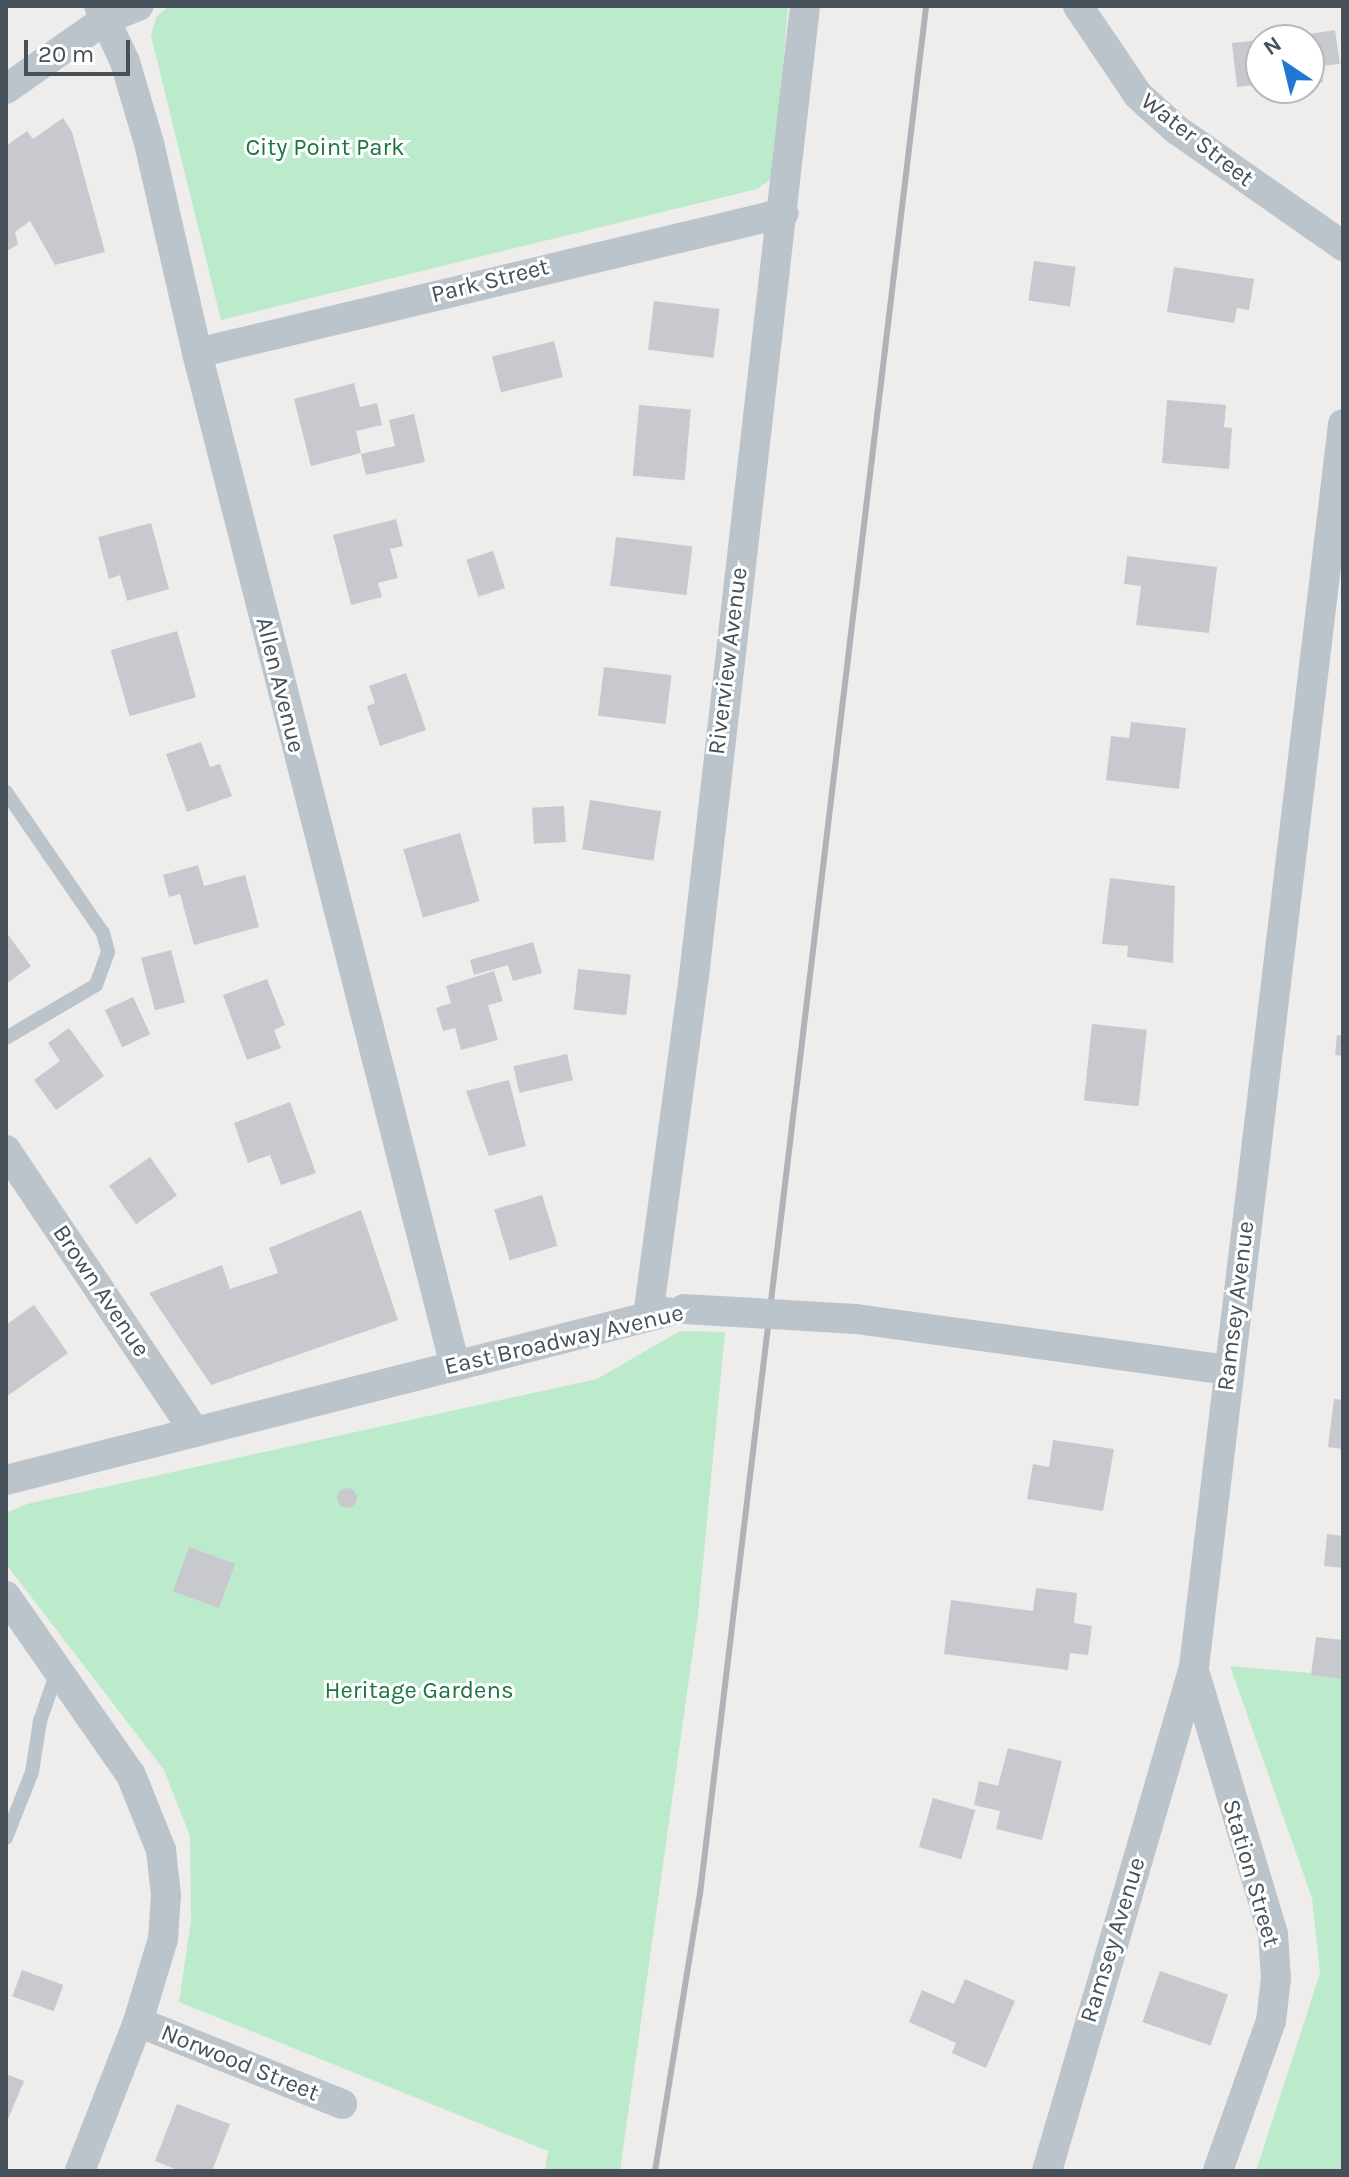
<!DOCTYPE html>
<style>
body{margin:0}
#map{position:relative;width:1349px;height:2177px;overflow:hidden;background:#efecec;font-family:Karla,sans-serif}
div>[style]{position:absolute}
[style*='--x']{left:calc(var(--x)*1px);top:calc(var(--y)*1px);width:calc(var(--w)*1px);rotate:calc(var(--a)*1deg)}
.green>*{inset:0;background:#bcebcc}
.building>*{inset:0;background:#c7c9cf;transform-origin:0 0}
.round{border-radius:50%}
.lane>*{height:14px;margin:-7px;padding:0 7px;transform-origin:7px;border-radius:7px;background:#bbc4cb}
.street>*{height:30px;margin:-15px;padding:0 15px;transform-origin:15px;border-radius:15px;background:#bbc4cb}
.rail>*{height:6px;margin:-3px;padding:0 3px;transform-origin:3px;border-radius:3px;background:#afb2b6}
.street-bridge>*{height:30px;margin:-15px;padding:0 15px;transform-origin:15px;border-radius:15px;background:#bbc4cb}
span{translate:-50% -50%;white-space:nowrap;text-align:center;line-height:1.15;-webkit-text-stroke:6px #fff;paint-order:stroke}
.street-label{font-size:24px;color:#465058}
.park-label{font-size:24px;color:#1b7544}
.frame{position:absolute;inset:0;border:8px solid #465058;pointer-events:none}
.north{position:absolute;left:1245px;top:24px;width:80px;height:80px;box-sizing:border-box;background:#fff;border:2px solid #b5b9bc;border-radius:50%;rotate:325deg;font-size:22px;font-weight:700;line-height:32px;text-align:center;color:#465058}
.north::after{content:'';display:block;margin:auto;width:28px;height:36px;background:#2277d3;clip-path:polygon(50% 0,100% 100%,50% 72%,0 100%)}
.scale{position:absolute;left:24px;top:40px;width:106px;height:36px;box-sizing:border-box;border:4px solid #465058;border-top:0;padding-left:10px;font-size:24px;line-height:28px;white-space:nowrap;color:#465058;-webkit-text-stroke:6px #fff;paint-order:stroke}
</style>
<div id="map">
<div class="green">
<div style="clip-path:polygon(169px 6px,788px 6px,774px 177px,757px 189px,221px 320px,151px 36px,156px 17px)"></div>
<div style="clip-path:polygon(680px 1331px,725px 1332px,698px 1615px,620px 2171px,545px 2171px,548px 2151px,179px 2002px,191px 1920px,190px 1836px,164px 1770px,6px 1564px,6px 1513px,27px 1504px,597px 1379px)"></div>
<div style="clip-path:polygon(1230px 1666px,1343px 1676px,1343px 2171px,1256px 2171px,1320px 1973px,1312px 1898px)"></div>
</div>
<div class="building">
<div style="clip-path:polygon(1335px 30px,1340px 64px,1321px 66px,1323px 82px,1309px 84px,1309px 40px,1272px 40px)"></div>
<div style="clip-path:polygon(1261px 40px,1261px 84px,1237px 87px,1232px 43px)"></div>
<div style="clip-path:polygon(63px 118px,72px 132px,105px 252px,55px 265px,30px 221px,15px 232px,18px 244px,6px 252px,6px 146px,27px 131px,33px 139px)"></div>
<div style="left:1034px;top:261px;width:42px;height:40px;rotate:8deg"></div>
<div style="clip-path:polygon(1174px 267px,1254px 279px,1249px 310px,1237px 308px,1234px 323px,1167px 312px)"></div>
<div style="left:654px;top:301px;width:66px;height:49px;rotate:7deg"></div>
<div style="left:554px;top:341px;width:37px;height:64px;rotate:76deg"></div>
<div style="clip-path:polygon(354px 383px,360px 407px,377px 403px,382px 425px,356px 431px,361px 453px,311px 466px,294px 399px)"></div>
<div style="clip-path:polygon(1167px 400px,1226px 405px,1224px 427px,1232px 428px,1229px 469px,1162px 463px)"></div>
<div style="left:639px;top:405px;width:52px;height:71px;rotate:5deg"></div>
<div style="clip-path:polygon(414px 414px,425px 462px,366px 475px,361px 454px,395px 446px,389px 420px)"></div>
<div style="clip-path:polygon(396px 519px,403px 546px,390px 549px,398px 578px,378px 583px,382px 597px,351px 605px,333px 535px)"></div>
<div style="clip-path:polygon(151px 523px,169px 589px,127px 601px,120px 575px,109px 579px,98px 537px)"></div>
<div style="left:616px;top:537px;width:77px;height:49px;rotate:7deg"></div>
<div style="left:493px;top:551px;width:39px;height:28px;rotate:72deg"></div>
<div style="clip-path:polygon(1127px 556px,1217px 567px,1209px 633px,1136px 625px,1141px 586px,1124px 584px)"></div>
<div style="left:177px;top:631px;width:69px;height:69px;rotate:74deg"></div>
<div style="left:604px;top:667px;width:68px;height:49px;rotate:7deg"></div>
<div style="clip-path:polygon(406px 673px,426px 730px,380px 746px,367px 706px,375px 703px,369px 686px)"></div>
<div style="clip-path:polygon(1131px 722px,1186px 728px,1179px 789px,1106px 780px,1111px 736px,1129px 738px)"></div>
<div style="clip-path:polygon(201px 742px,210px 767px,220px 764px,232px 796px,187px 812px,166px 754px)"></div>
<div style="left:590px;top:800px;width:72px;height:50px;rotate:9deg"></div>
<div style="left:564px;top:806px;width:36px;height:32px;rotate:87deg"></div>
<div style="left:460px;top:833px;width:71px;height:59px;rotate:74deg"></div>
<div style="clip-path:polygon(198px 865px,204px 886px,245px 875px,259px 927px,194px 945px,180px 894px,169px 897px,163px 875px)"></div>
<div style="clip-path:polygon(1110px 878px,1175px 886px,1173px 963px,1127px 957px,1128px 946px,1102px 944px)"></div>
<div style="clip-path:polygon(6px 932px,31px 966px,6px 984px)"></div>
<div style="clip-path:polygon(533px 942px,542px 973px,513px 981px,508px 965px,474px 975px,470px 960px)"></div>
<div style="left:171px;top:950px;width:54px;height:31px;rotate:75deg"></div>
<div style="left:578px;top:969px;width:53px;height:41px;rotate:6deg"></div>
<div style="clip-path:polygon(494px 971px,503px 1001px,488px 1005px,498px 1040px,461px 1050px,455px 1028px,443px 1031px,436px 1008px,451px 1003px,446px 986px)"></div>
<div style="clip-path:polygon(267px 979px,285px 1025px,274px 1030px,281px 1048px,247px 1060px,223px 995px)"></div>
<div style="left:133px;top:997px;width:41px;height:31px;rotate:65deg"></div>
<div style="left:1092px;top:1024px;width:55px;height:77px;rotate:6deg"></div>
<div style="clip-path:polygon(69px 1028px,104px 1076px,56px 1110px,34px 1080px,60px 1061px,48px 1043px)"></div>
<div style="clip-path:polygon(1337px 1035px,1343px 1036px,1343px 1056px,1335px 1055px)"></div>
<div style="left:567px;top:1054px;width:27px;height:55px;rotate:77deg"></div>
<div style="clip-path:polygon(509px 1080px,526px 1146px,489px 1156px,466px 1091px)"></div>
<div style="clip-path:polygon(290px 1102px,316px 1173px,281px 1185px,270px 1155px,248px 1163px,234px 1123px)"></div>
<div style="left:150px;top:1157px;width:47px;height:50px;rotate:55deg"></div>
<div style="left:542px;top:1195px;width:53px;height:50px;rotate:73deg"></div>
<div style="clip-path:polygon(361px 1210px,398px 1320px,211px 1385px,149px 1293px,222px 1265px,230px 1289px,278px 1273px,269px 1248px)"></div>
<div style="clip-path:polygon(34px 1305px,68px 1353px,6px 1397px,6px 1325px)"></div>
<div style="clip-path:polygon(1334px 1399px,1343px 1400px,1343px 1449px,1328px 1447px)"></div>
<div style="clip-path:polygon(1053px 1440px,1114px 1449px,1103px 1511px,1027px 1499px,1033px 1464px,1049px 1467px)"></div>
<div class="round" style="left:337px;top:1488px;width:20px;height:20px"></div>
<div style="clip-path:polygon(1327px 1534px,1343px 1536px,1343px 1568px,1324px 1566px)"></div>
<div style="left:189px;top:1547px;width:49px;height:47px;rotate:20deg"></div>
<div style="clip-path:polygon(1036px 1588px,1077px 1593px,1074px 1623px,1092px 1626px,1088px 1655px,1070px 1653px,1068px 1670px,944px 1654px,951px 1600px,1033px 1611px)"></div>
<div style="clip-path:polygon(1316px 1637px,1343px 1640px,1343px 1679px,1311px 1675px)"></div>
<div style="clip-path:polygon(1008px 1748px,1062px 1761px,1042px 1840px,996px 1829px,1000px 1811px,974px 1805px,979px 1781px,998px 1786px)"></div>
<div style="left:933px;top:1798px;width:44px;height:51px;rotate:16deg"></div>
<div style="left:22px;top:1970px;width:44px;height:28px;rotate:20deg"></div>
<div style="left:1160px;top:1971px;width:72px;height:54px;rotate:19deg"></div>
<div style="clip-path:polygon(965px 1979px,1015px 2001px,986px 2068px,952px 2053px,956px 2043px,909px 2022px,922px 1990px,954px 2004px)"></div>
<div style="clip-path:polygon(6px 2074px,24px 2081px,6px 2124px)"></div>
<div style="clip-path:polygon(177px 2104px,230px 2124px,212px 2171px,180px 2171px,155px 2161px)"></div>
</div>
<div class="lane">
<div style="--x:6;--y:792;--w:171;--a:55.5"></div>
<div style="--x:103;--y:933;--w:20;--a:75"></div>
<div style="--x:108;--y:952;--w:35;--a:110"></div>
<div style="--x:96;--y:985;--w:104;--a:149.5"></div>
<div style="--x:6;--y:1838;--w:71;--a:-68.5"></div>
<div style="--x:32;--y:1772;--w:52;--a:-81.1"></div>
<div style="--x:40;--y:1721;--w:52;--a:-70.9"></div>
</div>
<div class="street">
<div style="--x:99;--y:6;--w:62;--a:65.1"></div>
<div style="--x:125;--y:62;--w:84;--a:73.5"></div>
<div style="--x:149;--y:143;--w:215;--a:77.1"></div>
<div style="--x:197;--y:353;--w:1045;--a:75.71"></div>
<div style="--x:1078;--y:6;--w:107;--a:56"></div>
<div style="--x:1138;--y:95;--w:52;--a:41.9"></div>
<div style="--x:1177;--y:130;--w:203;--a:34.9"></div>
<div style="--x:6;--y:89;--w:122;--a:-35"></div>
<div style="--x:106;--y:19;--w:35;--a:-22"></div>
<div style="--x:197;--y:353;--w:603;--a:-13.41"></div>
<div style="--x:6;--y:1150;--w:339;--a:56.2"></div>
<div style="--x:648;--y:1316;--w:343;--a:-82.3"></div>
<div style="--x:694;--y:976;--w:976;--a:-83.47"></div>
<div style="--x:856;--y:1319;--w:376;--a:7.8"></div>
<div style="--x:6;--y:1480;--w:682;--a:-14.26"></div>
<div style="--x:6;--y:1596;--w:218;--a:55.1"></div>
<div style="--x:131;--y:1775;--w:81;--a:68.2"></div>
<div style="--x:161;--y:1850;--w:45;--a:83.7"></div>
<div style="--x:166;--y:1895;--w:44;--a:93.9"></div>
<div style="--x:163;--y:1939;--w:87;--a:106.8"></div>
<div style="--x:138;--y:2022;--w:160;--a:111.3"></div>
<div style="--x:1195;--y:1674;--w:271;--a:73.3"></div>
<div style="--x:1273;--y:1934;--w:44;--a:86.1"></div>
<div style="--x:1276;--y:1978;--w:43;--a:96.6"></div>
<div style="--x:1271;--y:2021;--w:159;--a:109.5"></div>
<div style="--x:138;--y:2022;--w:220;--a:21.9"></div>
<div style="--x:1047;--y:2171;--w:525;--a:-73.74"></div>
<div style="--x:1194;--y:1667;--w:1252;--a:-83.16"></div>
</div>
<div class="rail">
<div style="--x:655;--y:2171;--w:281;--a:-80.8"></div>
<div style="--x:700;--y:1894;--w:1901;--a:-83.17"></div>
</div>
<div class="street-bridge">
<div style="--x:684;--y:1309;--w:172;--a:3.3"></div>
</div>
<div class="street-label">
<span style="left:1197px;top:140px;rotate:38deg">Water Street</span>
<span style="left:490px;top:281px;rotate:-14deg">Park Street</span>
<span style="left:728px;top:661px;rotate:-83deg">Riverview Avenue</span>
<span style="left:280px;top:685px;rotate:76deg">Allen Avenue</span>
<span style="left:101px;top:1291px;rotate:56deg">Brown Avenue</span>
<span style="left:1236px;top:1306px;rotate:-83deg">Ramsey Avenue</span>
<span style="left:564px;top:1340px;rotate:-13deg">East Broadway Avenue</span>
<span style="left:1251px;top:1873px;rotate:74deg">Station Street</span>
<span style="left:1113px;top:1940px;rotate:-73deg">Ramsey Avenue</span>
<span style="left:240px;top:2063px;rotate:22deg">Norwood Street</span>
</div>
<div class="park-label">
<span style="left:325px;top:148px">City Point Park</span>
<span style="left:419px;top:1691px">Heritage Gardens</span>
</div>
<div class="frame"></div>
<div class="north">N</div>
<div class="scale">20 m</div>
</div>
